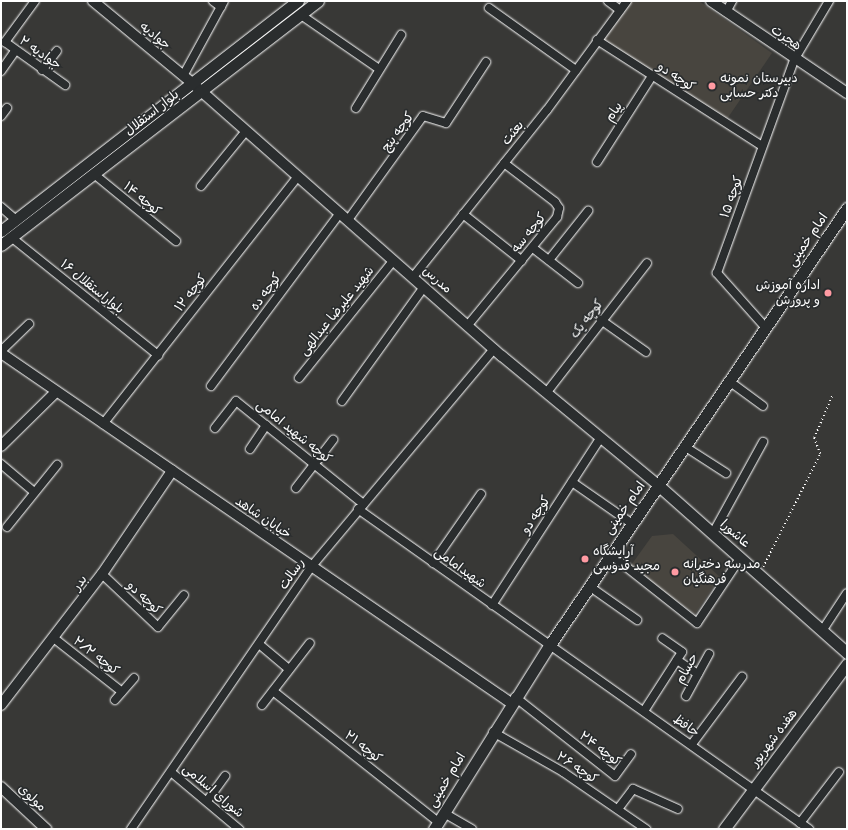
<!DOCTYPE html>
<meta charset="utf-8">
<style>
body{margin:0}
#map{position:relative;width:848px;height:830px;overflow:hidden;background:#383836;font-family:Sriracha,"Playpen Sans Arabic",sans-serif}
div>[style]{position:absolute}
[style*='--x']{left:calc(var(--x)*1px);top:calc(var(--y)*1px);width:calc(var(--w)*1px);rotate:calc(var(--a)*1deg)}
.built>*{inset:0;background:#48453f}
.path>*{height:1.5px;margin-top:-0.75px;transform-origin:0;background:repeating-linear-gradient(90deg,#fff 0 1px,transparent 0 4px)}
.roads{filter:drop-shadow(0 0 1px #fff) drop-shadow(0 0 1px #fff)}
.minor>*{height:8px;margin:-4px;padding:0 4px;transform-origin:4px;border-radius:4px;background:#2a2d2e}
.tertiary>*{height:10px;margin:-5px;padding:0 5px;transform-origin:5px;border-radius:5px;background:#2a2d2e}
.secondary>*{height:11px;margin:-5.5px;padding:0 5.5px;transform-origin:5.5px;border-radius:5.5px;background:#2a2d2e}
.dots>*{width:11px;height:11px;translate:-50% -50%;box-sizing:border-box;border:2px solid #2a2d2e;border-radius:50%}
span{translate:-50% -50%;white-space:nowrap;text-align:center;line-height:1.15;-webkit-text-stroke:3.5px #2a2d2e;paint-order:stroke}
.street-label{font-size:13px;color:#fff}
.poi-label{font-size:13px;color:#fff}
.left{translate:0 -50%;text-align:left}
.right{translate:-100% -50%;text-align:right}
.frame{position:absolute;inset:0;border:2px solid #fff;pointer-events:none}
</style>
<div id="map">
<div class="built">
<div style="clip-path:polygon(631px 1px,699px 1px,772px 53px,727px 119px,602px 39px)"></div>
<div style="clip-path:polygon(673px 534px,720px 577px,695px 614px,629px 568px,652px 536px)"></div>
</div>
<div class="path">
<div style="--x:763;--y:567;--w:127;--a:-63.2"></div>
<div style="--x:820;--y:454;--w:17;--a:-111"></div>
<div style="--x:814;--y:438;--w:46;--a:-66.8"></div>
</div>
<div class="roads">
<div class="minor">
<div style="--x:35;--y:1;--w:51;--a:126.2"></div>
<div style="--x:5;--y:42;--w:74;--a:35.6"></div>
<div style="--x:213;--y:1;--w:10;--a:37"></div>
<div style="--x:608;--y:1;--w:15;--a:37"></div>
<div style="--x:489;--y:8;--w:107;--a:35.5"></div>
<div style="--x:726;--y:12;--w:13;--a:-61"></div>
<div style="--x:301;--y:15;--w:95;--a:34.7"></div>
<div style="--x:597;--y:40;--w:196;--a:32.7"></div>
<div style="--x:42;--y:70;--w:24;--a:-52"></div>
<div style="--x:1;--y:71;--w:24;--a:-55"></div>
<div style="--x:183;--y:76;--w:85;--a:-61.3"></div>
<div style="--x:356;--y:108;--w:86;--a:-58.3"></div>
<div style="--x:1;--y:116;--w:10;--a:-53"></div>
<div style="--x:597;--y:162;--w:102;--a:-57.4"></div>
<div style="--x:94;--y:174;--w:106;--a:39.3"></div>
<div style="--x:201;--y:186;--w:71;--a:-50.7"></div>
<div style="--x:1;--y:207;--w:20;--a:41"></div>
<div style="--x:463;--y:214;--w:75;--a:38.5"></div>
<div style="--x:348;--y:220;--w:128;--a:-54.2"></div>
<div style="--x:423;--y:116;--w:24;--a:17"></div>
<div style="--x:446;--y:123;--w:73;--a:-56.7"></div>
<div style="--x:11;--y:237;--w:189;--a:38.8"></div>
<div style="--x:533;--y:248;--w:57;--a:37.9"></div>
<div style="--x:549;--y:260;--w:63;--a:-51.5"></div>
<div style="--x:413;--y:277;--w:214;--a:-51.3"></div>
<div style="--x:547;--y:110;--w:135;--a:-53.7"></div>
<div style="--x:601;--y:320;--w:55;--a:35.4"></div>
<div style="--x:468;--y:325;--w:140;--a:-50.5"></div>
<div style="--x:557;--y:217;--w:9;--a:-77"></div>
<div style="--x:559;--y:208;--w:7;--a:-124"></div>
<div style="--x:555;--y:202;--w:64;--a:-142.6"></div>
<div style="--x:766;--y:328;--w:74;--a:-131.7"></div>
<div style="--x:717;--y:273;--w:226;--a:-70.1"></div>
<div style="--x:794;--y:60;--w:69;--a:-59.3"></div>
<div style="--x:1;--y:351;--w:39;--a:-44"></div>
<div style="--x:299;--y:378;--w:151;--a:-51.2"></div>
<div style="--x:729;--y:381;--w:42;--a:36.3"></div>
<div style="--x:211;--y:386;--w:216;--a:-53.3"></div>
<div style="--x:547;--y:392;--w:163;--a:-52.2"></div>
<div style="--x:342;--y:401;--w:140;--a:-54.3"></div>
<div style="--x:103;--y:424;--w:315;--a:-51.8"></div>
<div style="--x:215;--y:428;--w:34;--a:-52"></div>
<div style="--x:236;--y:401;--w:164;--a:39"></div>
<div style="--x:684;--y:446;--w:50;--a:32.7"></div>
<div style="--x:250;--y:449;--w:29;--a:-56"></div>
<div style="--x:1;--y:464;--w:43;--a:40.3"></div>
<div style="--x:572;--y:482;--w:72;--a:34.8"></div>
<div style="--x:296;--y:488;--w:61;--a:-52.4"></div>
<div style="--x:358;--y:509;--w:553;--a:35.36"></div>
<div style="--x:7;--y:527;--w:80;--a:-51.1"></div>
<div style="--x:713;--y:533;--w:104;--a:-61.2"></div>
<div style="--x:610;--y:554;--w:111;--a:38.4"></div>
<div style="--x:697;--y:623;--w:79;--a:-56.3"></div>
<div style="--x:433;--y:563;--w:84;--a:-55.2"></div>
<div style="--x:102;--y:574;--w:77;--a:43.4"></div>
<div style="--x:158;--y:627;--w:41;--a:-50.9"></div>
<div style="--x:589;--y:586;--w:59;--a:35.3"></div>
<div style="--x:492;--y:605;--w:200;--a:-57"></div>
<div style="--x:822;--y:631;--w:45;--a:-56.7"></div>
<div style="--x:55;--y:639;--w:85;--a:38.3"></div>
<div style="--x:259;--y:644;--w:39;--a:40"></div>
<div style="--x:677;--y:660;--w:25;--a:34"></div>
<div style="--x:273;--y:691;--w:211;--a:38.4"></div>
<div style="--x:686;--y:696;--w:48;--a:-61.3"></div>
<div style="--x:515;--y:697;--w:127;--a:38.3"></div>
<div style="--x:615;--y:776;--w:27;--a:-54"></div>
<div style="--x:115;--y:700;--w:29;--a:-49"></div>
<div style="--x:262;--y:705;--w:78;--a:-52.3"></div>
<div style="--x:644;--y:711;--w:70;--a:-57.2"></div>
<div style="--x:682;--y:652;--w:24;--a:-145"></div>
<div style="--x:493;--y:732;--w:81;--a:29.7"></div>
<div style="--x:563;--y:772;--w:101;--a:34.5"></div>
<div style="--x:692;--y:744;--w:84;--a:-53.3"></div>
<div style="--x:171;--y:772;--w:89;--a:40"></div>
<div style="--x:207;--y:801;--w:31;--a:-54"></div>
<div style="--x:618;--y:809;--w:25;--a:-53"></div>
<div style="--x:633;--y:789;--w:49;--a:24"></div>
<div style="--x:444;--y:813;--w:32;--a:30"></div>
<div style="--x:800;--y:823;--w:64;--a:-52.6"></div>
<div style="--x:131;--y:829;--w:318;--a:-55.5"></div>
<div style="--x:311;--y:567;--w:285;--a:-50"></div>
</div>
<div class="tertiary">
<div style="--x:93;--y:1;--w:129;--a:39.6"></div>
<div style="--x:192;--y:83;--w:413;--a:41.4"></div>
<div style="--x:502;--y:356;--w:202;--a:39.6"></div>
<div style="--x:711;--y:1;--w:164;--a:34.1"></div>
<div style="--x:1;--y:353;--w:619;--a:34.46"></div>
<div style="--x:1;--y:446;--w:77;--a:-44.5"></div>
<div style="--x:1;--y:705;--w:165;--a:-52.4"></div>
<div style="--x:102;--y:574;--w:125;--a:-55.8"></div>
<div style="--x:1;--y:787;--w:62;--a:43"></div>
</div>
<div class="secondary">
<div style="--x:1;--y:231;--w:376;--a:-37.8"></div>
<div style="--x:1;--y:245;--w:400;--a:-37.6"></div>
<div style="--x:658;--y:485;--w:253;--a:41.6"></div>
<div style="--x:434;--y:829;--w:216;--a:-57.9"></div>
<div style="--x:549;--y:646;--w:530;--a:-55.77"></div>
<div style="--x:724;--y:829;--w:206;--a:-53.3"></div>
</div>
</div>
<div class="dots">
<div style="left:712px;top:86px;background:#ff9aa2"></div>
<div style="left:828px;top:293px;background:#ff9aa2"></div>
<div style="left:585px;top:559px;background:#ff9aa2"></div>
<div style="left:675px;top:572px;background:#ff9aa2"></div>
</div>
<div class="street-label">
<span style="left:155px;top:36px;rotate:39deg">جوادیه</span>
<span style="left:786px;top:38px;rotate:35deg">هجرت</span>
<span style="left:40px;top:53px;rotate:35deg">جوادیه ۲</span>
<span style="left:676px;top:77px;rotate:33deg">کوچه دو</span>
<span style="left:614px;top:112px;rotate:-57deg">پیام</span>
<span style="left:152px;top:113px;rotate:-38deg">بلوار استقلال</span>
<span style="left:398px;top:132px;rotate:-54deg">کوچه پنج</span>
<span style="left:513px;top:133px;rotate:-51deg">بعثت</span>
<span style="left:732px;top:197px;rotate:-70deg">کوچه ۱۵</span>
<span style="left:142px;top:199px;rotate:40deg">کوچه ۱۴</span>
<span style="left:529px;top:233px;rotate:-51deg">کوچه سه</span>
<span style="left:808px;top:240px;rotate:-56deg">امام خمینی</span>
<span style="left:437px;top:280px;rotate:41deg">مدرس</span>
<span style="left:92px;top:287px;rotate:39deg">بلواراستقلال ۱۶</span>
<span style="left:266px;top:292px;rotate:-53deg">کوچه ده</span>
<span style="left:191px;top:293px;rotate:-52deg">کوچه ۱۲</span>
<span style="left:337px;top:311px;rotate:-51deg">شهید علیرضا عبدالهی</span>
<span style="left:587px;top:319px;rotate:-52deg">کوچه یک</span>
<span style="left:294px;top:432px;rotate:39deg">کوچه شهید امامی</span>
<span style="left:625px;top:508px;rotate:-55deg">امام خمینی</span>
<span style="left:536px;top:515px;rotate:-57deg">کوچه دو</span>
<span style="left:263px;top:518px;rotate:34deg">خیابان شاهد</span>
<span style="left:735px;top:534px;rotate:41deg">عاشورا</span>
<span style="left:460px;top:568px;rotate:36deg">شهیدامامی</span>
<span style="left:292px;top:574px;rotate:-55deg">رسالت</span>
<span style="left:80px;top:583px;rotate:-54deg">بدر</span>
<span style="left:144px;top:598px;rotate:43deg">کوچه دو</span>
<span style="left:96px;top:656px;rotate:38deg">کوچه ۲/۲</span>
<span style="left:687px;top:669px;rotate:-61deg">حسام</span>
<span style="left:686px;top:726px;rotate:35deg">حافظ</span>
<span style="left:774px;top:738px;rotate:-53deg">هفده شهریور</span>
<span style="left:363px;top:747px;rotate:38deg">کوچه ۲۱</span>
<span style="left:600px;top:749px;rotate:37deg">کوچه ۲۴</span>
<span style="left:577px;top:768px;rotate:33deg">کوچه ۲۶</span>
<span style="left:447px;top:780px;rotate:-59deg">امام خمینی</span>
<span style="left:213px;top:791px;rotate:40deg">شورای اسلامی</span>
<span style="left:32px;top:798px;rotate:43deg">مولوی</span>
</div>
<div class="poi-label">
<span class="left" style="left:720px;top:86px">دبیرستان نمونه<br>دکتر حسابی</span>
<span class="right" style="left:820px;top:293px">اداره آموزش<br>و پرورش</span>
<span class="left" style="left:593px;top:559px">آرایشگاه<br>مجید قدوسی</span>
<span class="left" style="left:683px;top:572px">مدرسه دخترانه<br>فرهنگیان</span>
</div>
<div class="frame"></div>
</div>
